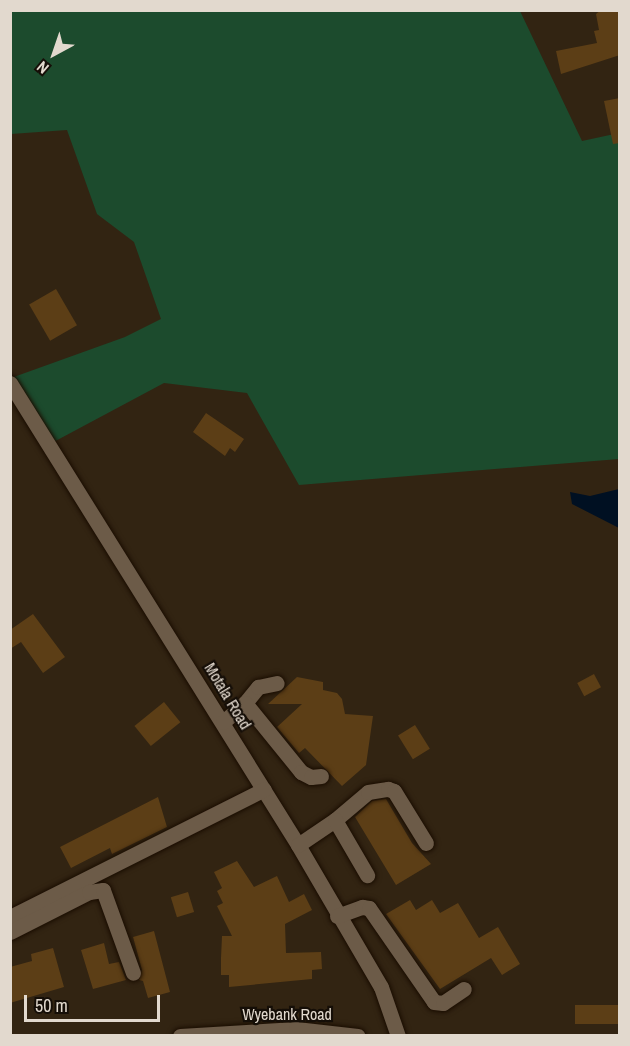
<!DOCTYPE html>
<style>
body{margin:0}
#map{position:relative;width:630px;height:1046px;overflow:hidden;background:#322412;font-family:"Archivo Narrow",sans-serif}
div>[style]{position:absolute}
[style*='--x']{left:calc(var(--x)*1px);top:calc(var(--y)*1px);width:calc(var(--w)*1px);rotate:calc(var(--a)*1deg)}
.green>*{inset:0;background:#1c4b2d}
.water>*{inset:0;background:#001022}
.building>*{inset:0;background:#5c3e16;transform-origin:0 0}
.roads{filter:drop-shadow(0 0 2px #1a0d00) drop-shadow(0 0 2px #1a0d00)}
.minor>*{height:15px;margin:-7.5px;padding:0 7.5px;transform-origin:7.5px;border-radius:7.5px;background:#6c5b48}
span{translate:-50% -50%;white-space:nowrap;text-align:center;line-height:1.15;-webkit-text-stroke:4.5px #150e07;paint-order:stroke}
.street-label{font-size:16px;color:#e2d9ce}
.frame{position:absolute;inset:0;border:12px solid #e2d9ce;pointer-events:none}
.north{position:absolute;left:24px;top:24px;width:60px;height:60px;-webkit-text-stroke:4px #150e07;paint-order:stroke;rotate:220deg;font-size:16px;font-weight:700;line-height:24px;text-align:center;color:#e2d9ce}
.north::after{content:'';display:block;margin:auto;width:21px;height:27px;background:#e2d9ce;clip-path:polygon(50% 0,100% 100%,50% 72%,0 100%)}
.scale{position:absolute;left:24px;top:995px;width:136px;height:27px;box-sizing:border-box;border:3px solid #e2d9ce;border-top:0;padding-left:8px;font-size:18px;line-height:21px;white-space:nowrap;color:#e2d9ce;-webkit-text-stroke:4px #150e07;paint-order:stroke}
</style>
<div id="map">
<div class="green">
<div style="clip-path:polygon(11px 11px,520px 11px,582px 141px,619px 133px,619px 459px,299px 485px,247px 393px,164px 383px,48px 445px,11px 378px,125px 337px,161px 319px,134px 242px,97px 214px,67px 130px,11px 134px)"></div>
</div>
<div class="water">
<div style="clip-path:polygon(619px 489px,619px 528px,572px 504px,570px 492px,590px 496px)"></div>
</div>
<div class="building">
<div style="clip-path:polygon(601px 10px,620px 10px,620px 55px,561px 74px,556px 51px,597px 43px,594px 31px,599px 30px,596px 14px)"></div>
<div style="clip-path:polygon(620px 98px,620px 143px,613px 144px,604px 101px)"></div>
<div style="left:56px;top:289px;width:42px;height:31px;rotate:60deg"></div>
<div style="clip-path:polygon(206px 413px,244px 439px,235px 452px,230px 448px,225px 456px,193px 432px)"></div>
<div style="clip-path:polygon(33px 614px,65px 657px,43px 673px,21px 642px,10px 649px,10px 630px)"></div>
<div style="left:594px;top:674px;width:15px;height:19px;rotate:62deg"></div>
<div style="clip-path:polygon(297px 677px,323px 682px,323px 690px,337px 693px,342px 699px,345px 714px,373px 716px,366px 765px,342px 786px,305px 748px,299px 753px,277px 727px,302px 704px,268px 704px)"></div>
<div style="left:164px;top:702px;width:26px;height:38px;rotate:51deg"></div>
<div style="left:415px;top:725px;width:28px;height:20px;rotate:58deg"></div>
<div style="clip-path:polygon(158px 797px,167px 827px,112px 854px,110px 848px,71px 868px,60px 847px)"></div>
<div style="clip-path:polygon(386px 799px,412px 843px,431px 864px,396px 885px,355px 817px,372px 801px)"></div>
<div style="clip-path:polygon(237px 861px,254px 887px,277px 876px,289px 902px,304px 894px,312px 910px,285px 924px,286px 953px,321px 952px,322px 969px,312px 970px,312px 979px,229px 987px,229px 975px,221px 975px,221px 958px,222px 936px,232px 936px,217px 906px,223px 903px,217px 891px,222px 888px,214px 872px)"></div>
<div style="left:188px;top:892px;width:21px;height:18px;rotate:73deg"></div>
<div style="clip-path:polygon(410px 900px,416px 910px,432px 900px,440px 913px,458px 903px,479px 938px,498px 927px,520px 964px,502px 975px,491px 958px,440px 989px,386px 914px)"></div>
<div style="clip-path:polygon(154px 931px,170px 992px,148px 998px,143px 981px,139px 980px,142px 970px,133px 937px)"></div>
<div style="clip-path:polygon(104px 943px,109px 964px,119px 962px,126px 980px,93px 989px,81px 950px)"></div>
<div style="clip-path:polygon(53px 948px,64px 987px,10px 1003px,10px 967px,32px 961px,31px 954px)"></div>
<div style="left:620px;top:1005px;width:19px;height:45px;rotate:90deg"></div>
</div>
<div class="roads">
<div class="minor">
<div style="--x:10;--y:383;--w:544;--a:58.06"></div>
<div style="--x:298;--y:845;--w:164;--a:59.7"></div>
<div style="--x:381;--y:987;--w:52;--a:70.9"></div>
<div style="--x:245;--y:703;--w:21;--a:-51"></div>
<div style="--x:258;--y:687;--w:19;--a:-12"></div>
<div style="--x:223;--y:722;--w:29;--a:-41"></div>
<div style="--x:245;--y:703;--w:89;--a:50.9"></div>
<div style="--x:301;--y:772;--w:11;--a:27"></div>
<div style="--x:311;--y:777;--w:10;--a:-6"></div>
<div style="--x:335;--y:820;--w:43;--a:-40.3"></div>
<div style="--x:368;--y:792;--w:20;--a:-9"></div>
<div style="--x:388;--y:789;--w:6;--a:18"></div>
<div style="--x:394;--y:791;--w:61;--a:58.4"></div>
<div style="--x:298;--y:845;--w:45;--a:-34"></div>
<div style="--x:335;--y:820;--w:64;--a:59.8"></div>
<div style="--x:337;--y:916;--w:27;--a:-20"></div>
<div style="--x:362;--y:907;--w:7;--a:8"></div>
<div style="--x:369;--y:908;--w:114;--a:55.3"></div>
<div style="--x:434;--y:1002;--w:9;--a:6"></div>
<div style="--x:443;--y:1003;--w:25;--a:-34"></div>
<div style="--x:10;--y:917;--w:284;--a:-26.7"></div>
<div style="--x:10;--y:932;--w:89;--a:-26.9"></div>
<div style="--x:89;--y:892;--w:14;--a:-8"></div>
<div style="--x:103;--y:890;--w:88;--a:70.1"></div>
<div style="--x:180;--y:1036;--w:116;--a:-3.5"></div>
<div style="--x:296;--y:1029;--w:62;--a:6.4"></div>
</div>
</div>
<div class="street-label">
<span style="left:228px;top:696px;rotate:59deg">Motala Road</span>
<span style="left:287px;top:1014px">Wyebank Road</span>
</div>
<div class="frame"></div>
<div class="north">N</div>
<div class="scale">50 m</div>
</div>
